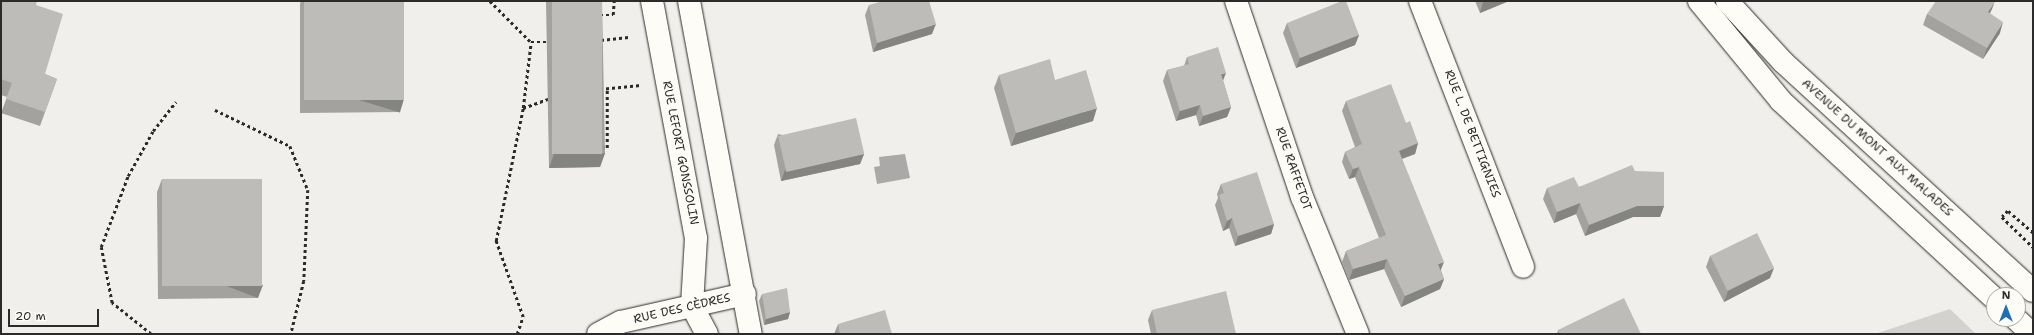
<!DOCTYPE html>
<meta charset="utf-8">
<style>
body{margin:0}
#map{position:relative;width:2034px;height:335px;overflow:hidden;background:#f0efeb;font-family:"Shantell Sans",sans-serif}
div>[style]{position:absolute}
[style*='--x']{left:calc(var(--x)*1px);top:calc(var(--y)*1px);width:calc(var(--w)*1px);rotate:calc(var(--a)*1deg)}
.green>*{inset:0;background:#d3d2cf}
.water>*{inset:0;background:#aaa9a7}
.path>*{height:2.5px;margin-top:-1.25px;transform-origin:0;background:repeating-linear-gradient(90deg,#2b2b2b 0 3px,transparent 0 6px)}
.roads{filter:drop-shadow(0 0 1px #2b2b2b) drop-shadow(0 0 1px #2b2b2b)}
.minor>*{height:22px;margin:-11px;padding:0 11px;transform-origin:11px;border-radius:11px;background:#fdfcf7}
.wall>*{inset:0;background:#a3a29e}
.shaded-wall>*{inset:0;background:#848481;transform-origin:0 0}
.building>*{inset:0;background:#bdbcb8;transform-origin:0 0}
span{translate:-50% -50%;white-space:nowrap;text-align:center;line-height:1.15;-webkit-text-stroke:3px #fdfcf7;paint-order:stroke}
.street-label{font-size:12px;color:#2b2b2b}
.frame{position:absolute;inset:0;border:2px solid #2b2b2b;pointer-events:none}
.north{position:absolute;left:1986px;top:287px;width:40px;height:40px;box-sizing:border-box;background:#fdfcf7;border:1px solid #a9a8a5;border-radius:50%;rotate:0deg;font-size:11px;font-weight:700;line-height:16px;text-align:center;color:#2b2b2b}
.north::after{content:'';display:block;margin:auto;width:14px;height:18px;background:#1f6fb2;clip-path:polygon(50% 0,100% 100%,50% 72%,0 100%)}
.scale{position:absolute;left:8px;top:309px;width:91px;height:18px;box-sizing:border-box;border:2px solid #2b2b2b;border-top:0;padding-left:5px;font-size:12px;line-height:14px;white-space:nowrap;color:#2b2b2b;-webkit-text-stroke:3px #fdfcf7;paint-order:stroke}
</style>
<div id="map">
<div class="green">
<div style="clip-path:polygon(1950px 309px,1976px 334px,1875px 334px)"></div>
</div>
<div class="water">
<div style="clip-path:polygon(905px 154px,910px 178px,877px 184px,874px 167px,880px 166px,879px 157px)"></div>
</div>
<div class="path">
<div style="--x:490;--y:1;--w:58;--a:45"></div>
<div style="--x:531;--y:42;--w:19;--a:0"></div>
<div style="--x:600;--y:15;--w:13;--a:0"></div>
<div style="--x:613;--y:15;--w:14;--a:-86"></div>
<div style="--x:601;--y:40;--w:30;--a:-6"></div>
<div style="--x:600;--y:89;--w:41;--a:-5.6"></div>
<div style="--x:523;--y:108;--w:66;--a:-83.1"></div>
<div style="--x:215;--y:110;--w:83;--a:25.6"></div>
<div style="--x:290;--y:146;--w:48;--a:67.8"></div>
<div style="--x:308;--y:190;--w:91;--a:92.5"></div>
<div style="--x:304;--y:281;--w:55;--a:103.8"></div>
<div style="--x:602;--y:147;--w:5;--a:11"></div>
<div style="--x:607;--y:148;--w:60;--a:-90"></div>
<div style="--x:2033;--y:233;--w:33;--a:-139"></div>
<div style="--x:2008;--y:211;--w:8;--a:135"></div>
<div style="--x:2002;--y:217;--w:43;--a:44.1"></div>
<div style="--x:151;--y:334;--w:50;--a:-141.5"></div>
<div style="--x:112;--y:303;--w:57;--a:-101.1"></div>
<div style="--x:101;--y:247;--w:76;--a:-69.2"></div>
<div style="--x:128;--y:176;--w:51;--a:-60.9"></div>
<div style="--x:153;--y:131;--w:37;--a:-52"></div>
<div style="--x:517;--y:334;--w:18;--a:-71"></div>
<div style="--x:523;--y:317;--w:81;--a:-109.6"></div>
<div style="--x:496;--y:241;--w:136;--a:-78.5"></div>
<div style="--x:523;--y:108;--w:29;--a:-20"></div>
</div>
<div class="roads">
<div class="minor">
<div style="--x:652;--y:1;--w:241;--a:79.5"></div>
<div style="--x:696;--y:238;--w:68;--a:93.4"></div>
<div style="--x:692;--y:306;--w:32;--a:62"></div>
<div style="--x:689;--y:1;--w:339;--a:79.5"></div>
<div style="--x:1236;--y:1;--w:207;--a:71.4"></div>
<div style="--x:1302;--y:197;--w:148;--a:67.8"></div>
<div style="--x:1420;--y:1;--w:285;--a:68.8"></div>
<div style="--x:1699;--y:1;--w:129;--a:50.6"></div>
<div style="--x:1781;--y:101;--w:290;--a:42.8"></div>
<div style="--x:1727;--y:1;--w:83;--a:47.4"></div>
<div style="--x:1783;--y:62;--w:339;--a:42.5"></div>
<div style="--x:2016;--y:319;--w:22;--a:43"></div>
<div style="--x:598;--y:334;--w:26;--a:-28"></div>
<div style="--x:621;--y:322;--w:127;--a:-12.7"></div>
</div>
</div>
<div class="wall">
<div style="clip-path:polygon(1px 1px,36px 5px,45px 74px,57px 79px,40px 126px,1px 113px,7px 97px,1px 95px)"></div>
<div style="clip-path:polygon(301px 1px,404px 1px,400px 112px,300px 113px,300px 4px)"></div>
<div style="clip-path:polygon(546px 1px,602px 1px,605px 153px,600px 167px,549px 168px)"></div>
<div style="clip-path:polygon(1475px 1px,1509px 1px,1480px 13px)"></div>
<div style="clip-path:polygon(869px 5px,932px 34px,873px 52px,865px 15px)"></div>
<div style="clip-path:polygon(1992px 9px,1990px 13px,2000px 33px,1983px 59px,1923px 25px,1927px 14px)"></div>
<div style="clip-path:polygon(1287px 23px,1359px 35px,1355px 45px,1296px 68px,1283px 33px)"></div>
<div style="clip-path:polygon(1187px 57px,1223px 80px,1231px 107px,1227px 117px,1199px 126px,1196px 115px,1176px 121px,1163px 81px,1167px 70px,1184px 66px)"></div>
<div style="clip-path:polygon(999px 75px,1055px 80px,1093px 121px,1011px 146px,994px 88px)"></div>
<div style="clip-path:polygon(1346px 101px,1406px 123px,1418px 143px,1415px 154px,1402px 159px,1444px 279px,1440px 289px,1401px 307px,1384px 269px,1349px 280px,1342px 262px,1346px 251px,1379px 238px,1355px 177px,1349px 179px,1342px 162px,1345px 152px,1355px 147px,1342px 111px)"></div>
<div style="clip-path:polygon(778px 134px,864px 154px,860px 164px,781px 181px,774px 145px)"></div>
<div style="clip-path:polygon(1635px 171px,1664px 206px,1660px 217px,1633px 217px,1585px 236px,1576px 214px,1554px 223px,1543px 199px,1547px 188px,1579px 187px)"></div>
<div style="clip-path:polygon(162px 179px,258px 298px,158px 299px,157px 192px)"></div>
<div style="clip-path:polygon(1221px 184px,1274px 224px,1271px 234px,1235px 246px,1229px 228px,1223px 231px,1215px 205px,1218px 198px,1217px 194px)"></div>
<div style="clip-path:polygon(1710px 256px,1770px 278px,1724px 302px,1706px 267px)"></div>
<div style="clip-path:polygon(762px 294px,790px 312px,788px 319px,764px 325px,759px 301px)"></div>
<div style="clip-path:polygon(1152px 310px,1236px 334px,1151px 334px,1148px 320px)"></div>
<div style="clip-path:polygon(838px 324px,892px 334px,834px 334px)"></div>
<div style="clip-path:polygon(1558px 330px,1641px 334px,1557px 334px)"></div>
</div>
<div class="shaded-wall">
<div style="clip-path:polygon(1487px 1px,1509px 1px,1480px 13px,1483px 2px)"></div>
<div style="clip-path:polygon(1995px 1px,1992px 9px,1984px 23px,1988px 12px)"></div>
<div style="clip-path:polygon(2003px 22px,2000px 33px,1983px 59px,1987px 48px)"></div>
<div style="clip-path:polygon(936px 24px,932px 34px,873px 52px,877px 43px)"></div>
<div style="clip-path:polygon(1359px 35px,1355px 45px,1296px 68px,1300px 58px)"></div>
<div style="clip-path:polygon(1226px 73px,1222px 83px,1221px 74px)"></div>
<div style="left:404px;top:99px;width:14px;height:99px;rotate:107deg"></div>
<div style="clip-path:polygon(1200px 105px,1196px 115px,1176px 121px,1180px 111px)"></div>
<div style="clip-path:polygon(1231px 107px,1227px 117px,1199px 126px,1203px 116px)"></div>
<div style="clip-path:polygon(1097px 108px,1093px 121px,1011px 146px,1016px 133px)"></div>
<div style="clip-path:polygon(1418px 143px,1415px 154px,1395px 161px,1399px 151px)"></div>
<div style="clip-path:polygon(605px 153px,600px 167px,549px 168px,554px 154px)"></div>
<div style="clip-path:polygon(864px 154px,860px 164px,781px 181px,785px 170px)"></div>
<div style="clip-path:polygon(1359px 167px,1355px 177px,1349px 179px,1353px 169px)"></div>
<div style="clip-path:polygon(1580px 203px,1576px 214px,1554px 223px,1557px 212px)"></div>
<div style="clip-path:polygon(1637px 206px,1664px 206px,1660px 217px,1633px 217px,1585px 236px,1589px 225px)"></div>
<div style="clip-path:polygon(1232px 218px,1229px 228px,1223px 231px,1227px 221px)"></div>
<div style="clip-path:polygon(1274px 224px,1271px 234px,1235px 246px,1238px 236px)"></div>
<div style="clip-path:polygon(1387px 259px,1384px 269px,1349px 280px,1353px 269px)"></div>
<div style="clip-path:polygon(1444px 262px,1440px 272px,1438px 264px)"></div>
<div style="clip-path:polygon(1774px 268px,1770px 278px,1724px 302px,1728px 291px)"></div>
<div style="clip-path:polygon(1444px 279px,1440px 289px,1401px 307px,1405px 296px)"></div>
<div style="left:263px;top:285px;width:14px;height:100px;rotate:111deg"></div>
<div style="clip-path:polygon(790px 312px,788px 319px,764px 325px,766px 319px)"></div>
</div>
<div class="building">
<div style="clip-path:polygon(1px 1px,37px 1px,36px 5px,63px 14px,45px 74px,57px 79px,45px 112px,6px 99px,12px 83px,1px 79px)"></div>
<div style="left:304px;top:1px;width:100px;height:99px"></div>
<div style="left:552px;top:1px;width:50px;height:153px"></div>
<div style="clip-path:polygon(883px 1px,929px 1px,936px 24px,877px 43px,869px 5px)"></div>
<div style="clip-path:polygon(1342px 1px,1346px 1px,1359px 35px,1300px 58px,1287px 23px)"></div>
<div style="clip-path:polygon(1936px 1px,1995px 1px,1988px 12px,2003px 22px,1987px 48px,1927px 14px)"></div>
<div style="clip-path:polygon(1218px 47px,1226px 73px,1221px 74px,1231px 107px,1203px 116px,1200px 105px,1180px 111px,1167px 70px,1189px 64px,1187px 57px)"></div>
<div style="clip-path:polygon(1050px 59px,1055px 80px,1086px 70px,1097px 108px,1016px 133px,999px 75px)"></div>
<div style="clip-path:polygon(1391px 84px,1406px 123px,1410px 121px,1418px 143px,1399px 151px,1444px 262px,1438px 264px,1444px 279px,1405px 296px,1387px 259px,1353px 269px,1346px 251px,1386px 235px,1359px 167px,1353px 169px,1345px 152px,1362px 144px,1346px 101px)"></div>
<div style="left:856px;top:118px;width:37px;height:80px;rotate:77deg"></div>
<div style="clip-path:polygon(1632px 165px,1635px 171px,1664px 172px,1664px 206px,1637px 206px,1589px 225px,1580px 203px,1557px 212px,1547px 188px,1574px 177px,1579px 187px)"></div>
<div style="clip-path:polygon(1257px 172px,1274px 224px,1238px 236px,1232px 218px,1227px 221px,1219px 195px,1224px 193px,1221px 184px)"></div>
<div style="left:162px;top:179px;width:100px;height:107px"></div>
<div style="left:1757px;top:233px;width:39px;height:52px;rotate:64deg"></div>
<div style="clip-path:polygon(787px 288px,790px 312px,766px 319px,762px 294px)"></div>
<div style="clip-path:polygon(1226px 291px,1236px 334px,1157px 334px,1152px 310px)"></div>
<div style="clip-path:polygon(1624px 298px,1641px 334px,1560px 334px,1558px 330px)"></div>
<div style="clip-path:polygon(885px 310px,892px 334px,840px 334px,838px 324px)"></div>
</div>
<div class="street-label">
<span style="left:1472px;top:134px;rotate:69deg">RUE L. DE BETTIGNIES</span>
<span style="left:1877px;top:148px;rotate:42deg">AVENUE DU MONT AUX MALADES</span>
<span style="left:680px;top:153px;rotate:79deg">RUE LEFORT GONSSOLIN</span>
<span style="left:1293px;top:169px;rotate:71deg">RUE RAFFETOT</span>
<span style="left:682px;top:309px;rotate:-13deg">RUE DES CÈDRES</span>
</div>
<div class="frame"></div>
<div class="north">N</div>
<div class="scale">20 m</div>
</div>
